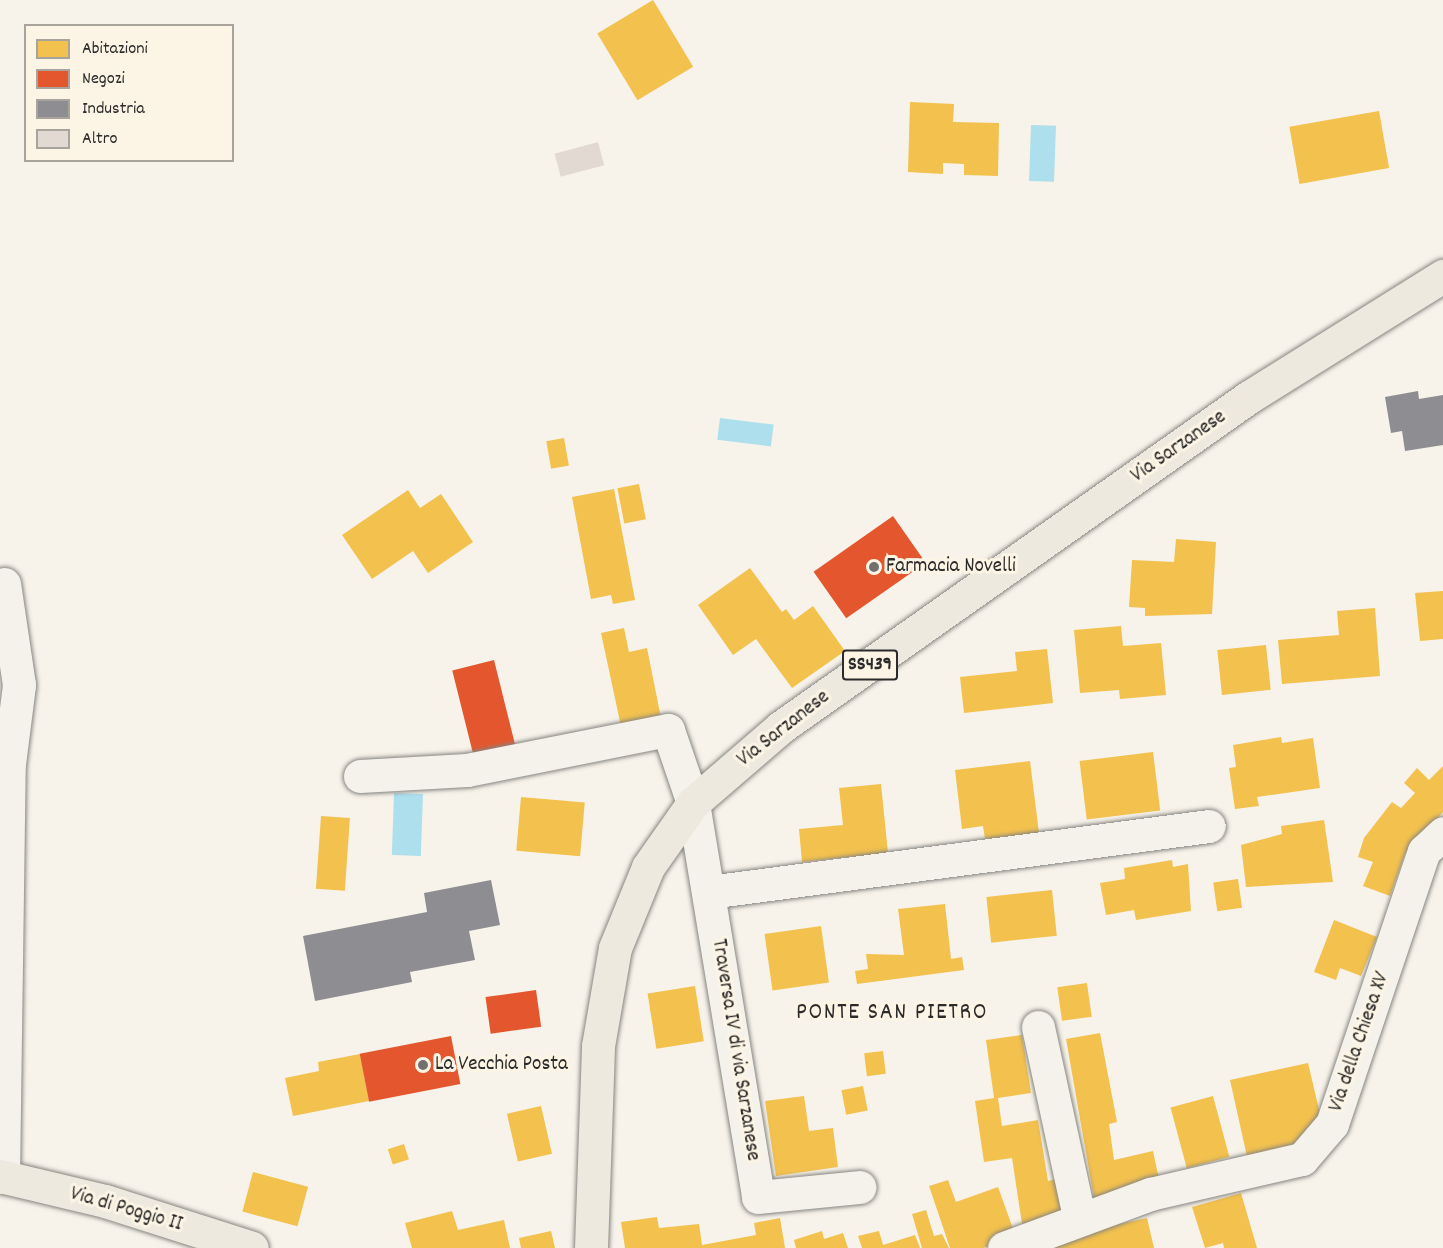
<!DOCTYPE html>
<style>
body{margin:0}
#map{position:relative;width:1443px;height:1248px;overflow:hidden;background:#f7f3ea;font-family:Dekko,sans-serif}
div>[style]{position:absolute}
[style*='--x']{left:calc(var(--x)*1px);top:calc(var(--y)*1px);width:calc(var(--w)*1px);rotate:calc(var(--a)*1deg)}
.water>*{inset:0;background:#addfed;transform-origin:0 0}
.homes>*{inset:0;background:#f2c14e;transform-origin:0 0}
.shops>*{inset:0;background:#e4572e;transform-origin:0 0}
.industry>*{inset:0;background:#8d8d92}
.building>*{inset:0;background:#e3d9d3;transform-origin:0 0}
.roads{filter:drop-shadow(0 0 2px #878581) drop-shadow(0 0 2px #878581)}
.minor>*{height:33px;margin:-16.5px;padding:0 16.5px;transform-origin:16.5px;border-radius:16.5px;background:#f5f2ec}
.major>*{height:33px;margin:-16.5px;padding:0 16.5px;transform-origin:16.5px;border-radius:16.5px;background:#eee9df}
.dots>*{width:16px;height:16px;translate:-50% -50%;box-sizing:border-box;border:3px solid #fcf5e5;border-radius:50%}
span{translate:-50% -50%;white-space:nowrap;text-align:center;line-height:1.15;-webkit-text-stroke:6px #fcf5e5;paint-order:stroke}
.shield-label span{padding:2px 4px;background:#fcf5e5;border:2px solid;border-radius:4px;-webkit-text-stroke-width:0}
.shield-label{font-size:20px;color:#2b2b2b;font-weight:700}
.street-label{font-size:21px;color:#2b2b2b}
.poi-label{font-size:21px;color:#2b2b2b}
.left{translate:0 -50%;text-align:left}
.quarter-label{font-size:24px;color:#2b2b2b;letter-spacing:1.5px}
.legend{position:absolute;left:24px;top:24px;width:210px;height:138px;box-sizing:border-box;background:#fcf5e5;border:2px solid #a8a49b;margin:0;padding:8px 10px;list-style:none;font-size:18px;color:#2b2b2b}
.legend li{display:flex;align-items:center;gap:12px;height:30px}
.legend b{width:30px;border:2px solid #a8a49b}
</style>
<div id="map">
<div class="water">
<div style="left:1031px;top:125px;width:25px;height:56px;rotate:2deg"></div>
<div style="left:720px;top:418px;width:54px;height:22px;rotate:7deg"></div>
<div style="left:394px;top:793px;width:29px;height:62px;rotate:2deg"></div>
</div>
<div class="homes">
<div style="left:653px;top:0;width:78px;height:65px;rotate:59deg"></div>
<div style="clip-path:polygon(910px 102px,954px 104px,953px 122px,999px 123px,998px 176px,964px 175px,964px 164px,943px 163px,943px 174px,908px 172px)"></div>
<div style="left:1379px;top:111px;width:58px;height:91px;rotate:80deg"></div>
<div style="left:564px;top:438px;width:28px;height:18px;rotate:80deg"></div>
<div style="left:639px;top:484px;width:36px;height:22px;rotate:79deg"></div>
<div style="clip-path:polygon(614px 489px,635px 600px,613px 604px,611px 595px,591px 599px,572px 497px)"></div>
<div style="clip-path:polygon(408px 490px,420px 508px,441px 494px,473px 542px,428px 573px,413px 551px,372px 579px,342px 535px)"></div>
<div style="clip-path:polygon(1176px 539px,1216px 542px,1212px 614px,1145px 616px,1145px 608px,1129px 607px,1132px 560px,1174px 562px)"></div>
<div style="clip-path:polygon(750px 568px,782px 612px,786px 609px,794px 620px,813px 606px,845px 651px,792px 688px,756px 639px,733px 655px,698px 605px)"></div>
<div style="clip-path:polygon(1443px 591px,1443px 639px,1420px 641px,1415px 593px)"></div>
<div style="clip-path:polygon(1375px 608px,1380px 676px,1282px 684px,1278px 640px,1339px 635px,1337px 611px)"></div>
<div style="clip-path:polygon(1121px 626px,1123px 646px,1161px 643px,1166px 695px,1120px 699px,1119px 690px,1080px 693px,1074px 630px)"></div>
<div style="clip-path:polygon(624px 628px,629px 652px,647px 648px,662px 723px,622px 731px,601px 633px)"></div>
<div style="left:1266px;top:645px;width:45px;height:49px;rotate:84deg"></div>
<div style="clip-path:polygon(1047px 649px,1053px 703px,964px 713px,960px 677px,1017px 671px,1015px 652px)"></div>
<div style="clip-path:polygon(1281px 737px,1282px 743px,1313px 738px,1320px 788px,1257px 797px,1259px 806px,1235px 809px,1229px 768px,1236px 767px,1233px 745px)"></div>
<div style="left:1153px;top:752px;width:59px;height:74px;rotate:83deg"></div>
<div style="clip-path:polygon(1030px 761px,1039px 833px,985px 839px,983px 826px,962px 829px,955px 770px)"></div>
<div style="clip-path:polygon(1443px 766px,1443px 812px,1405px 854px,1390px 896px,1363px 886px,1373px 862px,1358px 857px,1364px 838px,1392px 802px,1401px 808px,1415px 793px,1404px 783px,1417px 768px,1429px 780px)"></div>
<div style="clip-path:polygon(881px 784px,888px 853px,802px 862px,799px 829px,843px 825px,839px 788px)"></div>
<div style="left:521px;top:797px;width:64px;height:54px;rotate:5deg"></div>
<div style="left:321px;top:816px;width:29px;height:73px;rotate:4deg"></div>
<div style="clip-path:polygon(1324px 820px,1333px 882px,1246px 887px,1241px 845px,1282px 834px,1281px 826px)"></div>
<div style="clip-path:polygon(1172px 860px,1173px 867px,1188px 864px,1191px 911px,1136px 920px,1134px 910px,1106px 915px,1100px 883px,1125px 879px,1124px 868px)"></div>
<div style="left:1238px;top:879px;width:29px;height:25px;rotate:82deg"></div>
<div style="left:1052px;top:890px;width:46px;height:66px;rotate:84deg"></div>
<div style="clip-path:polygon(945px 904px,951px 959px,962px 957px,964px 970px,857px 984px,855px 971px,868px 969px,866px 954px,904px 955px,898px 909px)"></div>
<div style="clip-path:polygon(1334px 920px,1377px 937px,1361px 976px,1340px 968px,1336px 980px,1314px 972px)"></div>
<div style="left:821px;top:926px;width:57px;height:57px;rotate:82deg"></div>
<div style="left:1087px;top:983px;width:34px;height:30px;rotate:82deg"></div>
<div style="left:695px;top:986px;width:56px;height:48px;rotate:81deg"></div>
<div style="clip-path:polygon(1100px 1033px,1117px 1122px,1109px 1124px,1114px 1160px,1153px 1151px,1160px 1184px,1094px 1198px,1066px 1039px)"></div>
<div style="clip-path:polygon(1022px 1035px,1031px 1093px,998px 1098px,1002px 1126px,1038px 1120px,1048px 1181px,1064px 1177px,1073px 1210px,1022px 1224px,1012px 1158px,984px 1162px,975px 1101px,994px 1098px,986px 1040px)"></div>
<div style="left:883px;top:1051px;width:23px;height:19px;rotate:83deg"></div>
<div style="clip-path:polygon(360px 1054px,369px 1101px,293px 1116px,285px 1078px,319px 1071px,318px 1062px)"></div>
<div style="clip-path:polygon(1308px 1063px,1321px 1118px,1294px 1150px,1248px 1161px,1230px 1080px)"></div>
<div style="left:863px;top:1086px;width:25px;height:22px;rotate:79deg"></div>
<div style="clip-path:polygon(804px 1096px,809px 1131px,833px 1128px,838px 1167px,776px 1176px,765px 1101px)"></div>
<div style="left:1213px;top:1096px;width:63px;height:44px;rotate:75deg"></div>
<div style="left:541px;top:1106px;width:49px;height:35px;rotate:77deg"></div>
<div style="left:404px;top:1144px;width:16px;height:17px;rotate:72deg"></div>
<div style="left:253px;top:1172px;width:57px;height:41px;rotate:15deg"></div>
<div style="clip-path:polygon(948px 1180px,956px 1202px,998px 1187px,1016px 1237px,983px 1248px,950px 1248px,929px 1186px)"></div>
<div style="clip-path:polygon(1241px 1193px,1257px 1248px,1224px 1248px,1223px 1243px,1205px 1248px,1192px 1207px)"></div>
<div style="clip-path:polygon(926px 1210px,934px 1236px,942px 1234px,949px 1248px,922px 1248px,912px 1214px)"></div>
<div style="clip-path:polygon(452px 1211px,458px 1230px,504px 1220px,510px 1248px,412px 1248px,405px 1223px)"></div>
<div style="clip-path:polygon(657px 1217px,659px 1228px,699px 1224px,702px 1245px,756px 1235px,754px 1223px,780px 1218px,785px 1248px,625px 1248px,621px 1222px)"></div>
<div style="clip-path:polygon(1147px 1218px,1154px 1248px,1048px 1248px,1046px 1240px)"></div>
<div style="clip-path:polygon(551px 1231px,555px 1248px,521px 1248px,519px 1238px)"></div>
<div style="clip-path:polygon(822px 1231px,824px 1239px,843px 1233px,848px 1248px,796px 1248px,794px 1240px)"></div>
<div style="clip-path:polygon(879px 1231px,883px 1245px,915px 1235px,920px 1248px,862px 1248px,858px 1236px)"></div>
</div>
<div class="shops">
<div style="left:893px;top:516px;width:57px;height:97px;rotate:55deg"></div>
<div style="left:494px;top:660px;width:102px;height:43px;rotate:76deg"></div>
<div style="left:536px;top:990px;width:37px;height:51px;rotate:82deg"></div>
<div style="left:451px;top:1036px;width:49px;height:93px;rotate:79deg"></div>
</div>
<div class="industry">
<div style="clip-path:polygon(1418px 391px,1419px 399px,1443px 395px,1443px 445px,1405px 451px,1402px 431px,1391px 433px,1385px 397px)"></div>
<div style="clip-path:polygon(491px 880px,500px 925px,469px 931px,475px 960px,410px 972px,412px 982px,315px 1001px,303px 936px,427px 912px,424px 893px)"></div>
</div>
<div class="building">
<div style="left:598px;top:142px;width:24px;height:45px;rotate:75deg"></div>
</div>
<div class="roads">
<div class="minor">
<div style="--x:360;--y:776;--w:107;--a:-3.2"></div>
<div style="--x:467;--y:770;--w:205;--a:-11.3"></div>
<div style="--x:668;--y:730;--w:77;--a:71.1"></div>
<div style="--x:693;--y:803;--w:399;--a:80.6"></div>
<div style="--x:758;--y:1197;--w:102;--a:-5.6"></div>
<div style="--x:709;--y:892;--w:504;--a:-7.52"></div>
<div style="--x:1038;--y:1027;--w:193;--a:77.8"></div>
<div style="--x:3;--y:1177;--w:413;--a:-89.2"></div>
<div style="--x:9;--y:764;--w:80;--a:-82.8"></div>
<div style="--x:19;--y:685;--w:102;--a:-98.4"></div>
<div style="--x:1004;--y:1248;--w:156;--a:-20.3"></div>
<div style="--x:1150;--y:1194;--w:156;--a:-13"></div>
<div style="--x:1302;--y:1159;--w:46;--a:-49.4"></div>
<div style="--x:1332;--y:1124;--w:288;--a:-71.4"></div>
<div style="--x:1424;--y:851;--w:26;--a:-43"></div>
</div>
<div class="major">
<div style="--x:0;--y:1176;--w:108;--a:13.4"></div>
<div style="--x:105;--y:1201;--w:154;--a:17.7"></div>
<div style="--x:591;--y:1248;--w:202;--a:-88"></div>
<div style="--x:598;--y:1046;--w:99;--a:-80.2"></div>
<div style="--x:615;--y:948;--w:87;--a:-67.8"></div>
<div style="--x:648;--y:867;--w:78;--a:-54.9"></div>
<div style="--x:693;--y:803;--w:116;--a:-40.8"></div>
<div style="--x:781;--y:727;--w:573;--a:-35.19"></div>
<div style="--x:1249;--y:397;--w:229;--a:-32"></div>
</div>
</div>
<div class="dots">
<div style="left:874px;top:567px;background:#72716e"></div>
<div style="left:423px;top:1065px;background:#72716e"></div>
</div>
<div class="shield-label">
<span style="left:870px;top:665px">SS439</span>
</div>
<div class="street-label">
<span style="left:1179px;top:447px;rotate:-35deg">Via Sarzanese</span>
<span style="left:784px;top:729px;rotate:-38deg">Via Sarzanese</span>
<span style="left:1360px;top:1042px;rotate:-71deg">Via della Chiesa XV</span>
<span style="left:735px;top:1050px;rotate:81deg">Traversa IV di via Sarzanese</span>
<span style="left:126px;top:1210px;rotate:16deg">Via di Poggio II</span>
</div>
<div class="poi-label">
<span class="left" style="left:886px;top:567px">Farmacia Novelli</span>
<span class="left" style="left:435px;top:1065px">La Vecchia Posta</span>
</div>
<div class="quarter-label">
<span style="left:892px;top:1014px">PONTE SAN PIETRO</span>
</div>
<ul class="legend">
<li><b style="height:16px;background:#f2c14e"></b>Abitazioni</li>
<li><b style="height:16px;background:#e4572e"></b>Negozi</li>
<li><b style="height:16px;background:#8d8d92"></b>Industria</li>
<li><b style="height:16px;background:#e3d9d3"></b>Altro</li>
</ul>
</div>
